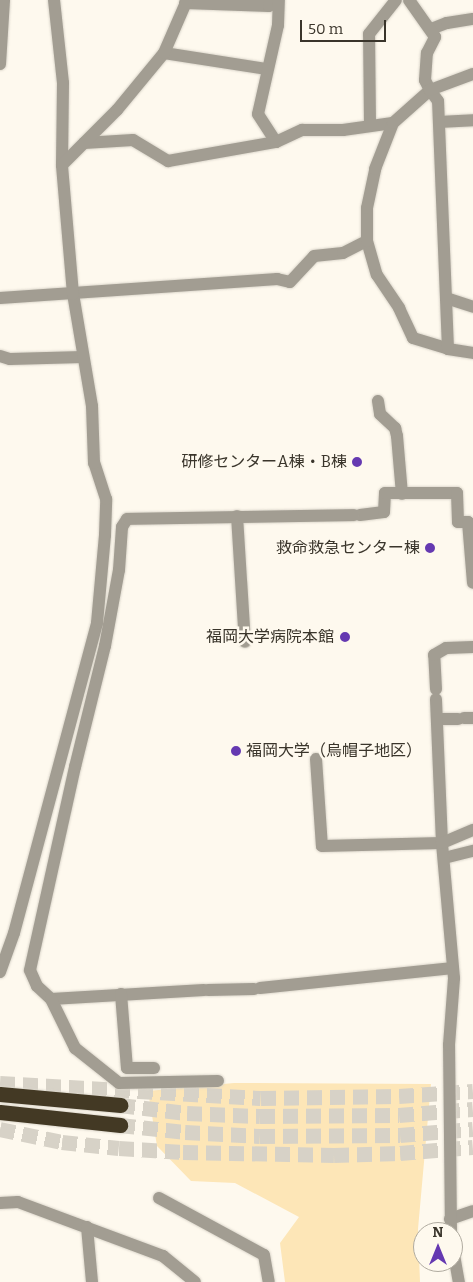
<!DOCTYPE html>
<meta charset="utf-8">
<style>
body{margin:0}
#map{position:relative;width:473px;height:1282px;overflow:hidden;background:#fef9ee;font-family:Bitter,"Noto Sans JP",serif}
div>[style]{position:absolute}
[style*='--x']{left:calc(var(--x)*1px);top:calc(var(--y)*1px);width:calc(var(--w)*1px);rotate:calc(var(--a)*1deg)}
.green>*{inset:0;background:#fde6b7}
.highway-tunnel>*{height:15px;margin-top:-7.5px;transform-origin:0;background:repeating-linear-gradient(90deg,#d7d2c7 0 15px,transparent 0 23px)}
.roads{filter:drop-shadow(0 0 1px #dbd6cb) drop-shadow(0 0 1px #dbd6cb)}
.minor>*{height:12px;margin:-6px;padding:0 6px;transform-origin:6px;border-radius:6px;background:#a29d92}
.highway>*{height:15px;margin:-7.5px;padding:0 7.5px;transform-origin:7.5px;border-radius:7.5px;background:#433924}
.dots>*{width:14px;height:14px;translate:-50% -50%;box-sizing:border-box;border:2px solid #fef9ee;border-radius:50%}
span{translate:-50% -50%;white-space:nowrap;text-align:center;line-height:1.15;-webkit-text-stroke:5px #fef9ee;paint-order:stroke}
.poi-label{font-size:16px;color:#3a352b}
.right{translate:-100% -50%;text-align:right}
.left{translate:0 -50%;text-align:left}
.north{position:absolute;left:413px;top:1222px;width:50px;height:50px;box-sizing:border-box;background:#fef9ee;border:1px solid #b0aba0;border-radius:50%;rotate:0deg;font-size:14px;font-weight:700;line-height:20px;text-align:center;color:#3a352b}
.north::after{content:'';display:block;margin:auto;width:18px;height:22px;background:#6539b1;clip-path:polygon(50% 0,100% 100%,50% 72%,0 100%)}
.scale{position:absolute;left:300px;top:20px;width:86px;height:22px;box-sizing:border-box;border:2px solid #3a352b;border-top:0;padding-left:6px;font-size:15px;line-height:18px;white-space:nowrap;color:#3a352b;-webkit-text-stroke:4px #fef9ee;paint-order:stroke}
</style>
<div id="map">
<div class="green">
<div style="clip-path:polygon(234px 1083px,431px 1084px,418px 1229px,420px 1282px,285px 1282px,280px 1243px,299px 1217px,235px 1183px,191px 1181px,157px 1146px,148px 1091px)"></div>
</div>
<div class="highway-tunnel">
<div style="--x:0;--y:1083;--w:261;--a:3.3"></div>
<div style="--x:261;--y:1098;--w:138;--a:-0.8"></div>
<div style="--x:399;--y:1096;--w:74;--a:-3.9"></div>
<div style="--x:120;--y:1105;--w:67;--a:6.8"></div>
<div style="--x:187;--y:1113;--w:73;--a:2.4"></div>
<div style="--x:260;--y:1116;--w:139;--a:-0.4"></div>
<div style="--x:399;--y:1115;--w:74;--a:-4.6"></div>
<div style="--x:120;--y:1125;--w:65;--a:6.1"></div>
<div style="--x:185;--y:1132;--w:75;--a:3.1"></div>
<div style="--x:260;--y:1136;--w:140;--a:-0.4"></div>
<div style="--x:400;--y:1135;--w:73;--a:-4.7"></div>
<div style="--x:0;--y:1129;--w:63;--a:11.8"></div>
<div style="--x:62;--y:1142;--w:57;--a:6"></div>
<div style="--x:119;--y:1148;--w:64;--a:3.6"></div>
<div style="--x:183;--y:1152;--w:151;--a:1.1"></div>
<div style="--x:334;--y:1155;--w:66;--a:-1.7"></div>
<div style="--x:400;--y:1153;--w:73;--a:-4.7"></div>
</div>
<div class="roads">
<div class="minor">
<div style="--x:54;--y:0;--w:83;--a:83.8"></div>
<div style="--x:63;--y:83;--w:82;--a:90.7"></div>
<div style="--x:185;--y:3;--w:84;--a:2"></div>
<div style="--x:269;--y:6;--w:6;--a:-72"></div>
<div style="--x:431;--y:29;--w:17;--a:-21"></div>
<div style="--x:447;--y:23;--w:26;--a:-9"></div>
<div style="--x:164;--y:53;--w:103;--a:8.9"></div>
<div style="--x:0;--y:64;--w:64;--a:-86.4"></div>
<div style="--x:439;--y:122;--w:34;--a:-3"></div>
<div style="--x:370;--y:125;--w:91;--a:-90.6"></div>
<div style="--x:369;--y:34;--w:43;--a:-51.5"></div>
<div style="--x:276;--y:142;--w:33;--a:-123"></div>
<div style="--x:258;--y:114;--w:91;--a:-77.3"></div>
<div style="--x:278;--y:25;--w:25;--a:-88"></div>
<div style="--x:84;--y:143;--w:49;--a:-3.5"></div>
<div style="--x:133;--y:140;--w:41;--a:31"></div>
<div style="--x:168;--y:161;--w:110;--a:-10"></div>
<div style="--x:276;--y:142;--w:29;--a:-25"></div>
<div style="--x:302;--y:130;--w:41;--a:0"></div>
<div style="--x:343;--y:130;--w:50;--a:-8"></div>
<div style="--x:367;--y:241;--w:35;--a:74"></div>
<div style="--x:377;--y:275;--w:40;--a:56"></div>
<div style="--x:399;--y:308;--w:33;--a:65"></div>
<div style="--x:413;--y:338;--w:37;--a:17"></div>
<div style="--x:448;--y:349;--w:25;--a:9"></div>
<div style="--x:0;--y:298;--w:278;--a:-3.9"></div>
<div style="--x:277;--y:279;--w:13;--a:13"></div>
<div style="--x:290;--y:282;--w:35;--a:-47"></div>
<div style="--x:314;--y:256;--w:29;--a:-6"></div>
<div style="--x:343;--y:253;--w:27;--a:-27"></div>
<div style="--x:367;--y:241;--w:33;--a:-90"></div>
<div style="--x:367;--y:208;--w:40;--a:-78"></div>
<div style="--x:375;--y:169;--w:49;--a:-68.6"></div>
<div style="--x:393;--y:123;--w:50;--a:-41.7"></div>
<div style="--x:430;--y:90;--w:11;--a:-117"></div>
<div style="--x:425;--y:80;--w:27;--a:-86"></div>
<div style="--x:427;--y:53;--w:18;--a:-63"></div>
<div style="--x:435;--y:37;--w:45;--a:-125.1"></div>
<div style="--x:446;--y:298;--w:28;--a:18"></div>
<div style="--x:448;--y:349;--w:248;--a:-92.3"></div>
<div style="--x:438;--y:101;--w:14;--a:-126"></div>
<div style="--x:430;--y:90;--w:46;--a:-20.4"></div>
<div style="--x:0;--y:356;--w:10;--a:17"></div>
<div style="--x:10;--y:359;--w:73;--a:-1.6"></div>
<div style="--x:378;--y:401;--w:13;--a:81"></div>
<div style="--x:380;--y:414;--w:21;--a:43"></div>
<div style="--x:395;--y:428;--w:8;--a:76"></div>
<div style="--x:397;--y:436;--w:58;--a:85.1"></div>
<div style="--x:360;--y:515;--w:24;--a:-7"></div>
<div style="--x:384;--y:512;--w:19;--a:-87"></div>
<div style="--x:385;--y:493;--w:72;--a:0"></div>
<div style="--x:457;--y:493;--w:29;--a:88"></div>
<div style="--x:458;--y:522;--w:10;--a:0"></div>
<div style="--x:468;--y:522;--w:61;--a:85.3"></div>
<div style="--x:237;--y:516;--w:126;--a:86.4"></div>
<div style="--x:436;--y:689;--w:34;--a:-93"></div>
<div style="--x:434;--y:655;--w:14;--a:-30"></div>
<div style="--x:446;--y:648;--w:27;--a:-2"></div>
<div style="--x:464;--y:718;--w:9;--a:0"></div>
<div style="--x:437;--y:719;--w:21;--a:0"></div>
<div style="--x:316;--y:759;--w:87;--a:86.1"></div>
<div style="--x:322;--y:846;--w:120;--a:-1.4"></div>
<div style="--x:442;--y:843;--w:144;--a:-92.4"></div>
<div style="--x:444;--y:858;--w:30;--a:-14"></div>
<div style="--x:0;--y:972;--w:41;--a:-70.3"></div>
<div style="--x:14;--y:933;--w:321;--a:-75"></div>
<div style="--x:97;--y:623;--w:88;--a:-84.8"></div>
<div style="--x:105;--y:535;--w:36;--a:-88"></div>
<div style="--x:106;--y:499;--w:38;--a:-108"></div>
<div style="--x:94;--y:463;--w:57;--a:-92"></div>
<div style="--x:92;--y:406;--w:114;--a:-99.6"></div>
<div style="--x:73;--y:294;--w:129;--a:-94.9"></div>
<div style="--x:62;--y:165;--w:78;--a:-45"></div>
<div style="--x:117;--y:110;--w:74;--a:-50.5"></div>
<div style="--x:164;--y:53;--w:58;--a:-66.5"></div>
<div style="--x:260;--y:988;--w:194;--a:-5.9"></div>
<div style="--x:204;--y:990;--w:153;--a:176.6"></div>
<div style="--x:51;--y:999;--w:19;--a:-137"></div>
<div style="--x:37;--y:986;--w:17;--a:-114"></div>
<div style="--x:30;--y:970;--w:208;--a:-77.5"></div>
<div style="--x:75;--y:767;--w:125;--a:-76.1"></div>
<div style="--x:105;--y:646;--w:77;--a:-79.6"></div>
<div style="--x:119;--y:570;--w:43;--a:-86"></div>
<div style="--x:122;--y:527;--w:9;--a:-58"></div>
<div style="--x:127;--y:519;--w:227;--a:-1"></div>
<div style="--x:208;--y:990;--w:46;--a:-1.2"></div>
<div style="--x:121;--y:994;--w:74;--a:85.4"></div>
<div style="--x:127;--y:1068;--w:27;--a:0"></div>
<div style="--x:51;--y:999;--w:55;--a:63.9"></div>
<div style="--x:75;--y:1048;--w:56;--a:38.5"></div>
<div style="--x:119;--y:1083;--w:99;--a:-1.2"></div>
<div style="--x:159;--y:1198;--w:119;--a:28.5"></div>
<div style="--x:264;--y:1255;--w:27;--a:80"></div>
<div style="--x:0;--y:1203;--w:18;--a:-3"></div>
<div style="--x:18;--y:1202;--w:155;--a:20.4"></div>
<div style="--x:163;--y:1256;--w:41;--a:39.1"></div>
<div style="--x:450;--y:1219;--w:24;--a:-19"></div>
<div style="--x:87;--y:1227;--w:55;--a:84.8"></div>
<div style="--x:451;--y:1232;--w:187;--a:-90.6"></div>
<div style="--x:449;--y:1045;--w:67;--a:-85.7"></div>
<div style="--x:454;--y:978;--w:136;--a:-95.1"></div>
<div style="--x:442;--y:843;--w:34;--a:-23"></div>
<div style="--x:453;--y:1249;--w:34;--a:80"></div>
</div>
<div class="highway">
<div style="--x:0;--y:1094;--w:121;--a:5.2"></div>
<div style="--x:0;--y:1112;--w:121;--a:6.2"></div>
</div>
</div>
<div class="dots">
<div style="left:357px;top:462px;background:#6539b1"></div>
<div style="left:430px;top:548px;background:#6539b1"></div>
<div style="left:345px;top:637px;background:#6539b1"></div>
<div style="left:236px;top:751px;background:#6539b1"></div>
</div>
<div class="poi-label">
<span class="right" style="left:347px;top:462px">研修センターA棟・B棟</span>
<span class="right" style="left:420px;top:548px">救命救急センター棟</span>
<span class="right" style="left:334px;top:637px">福岡大学病院本館</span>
<span class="left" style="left:246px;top:751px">福岡大学（烏帽子地区）</span>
</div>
<div class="north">N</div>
<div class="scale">50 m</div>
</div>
